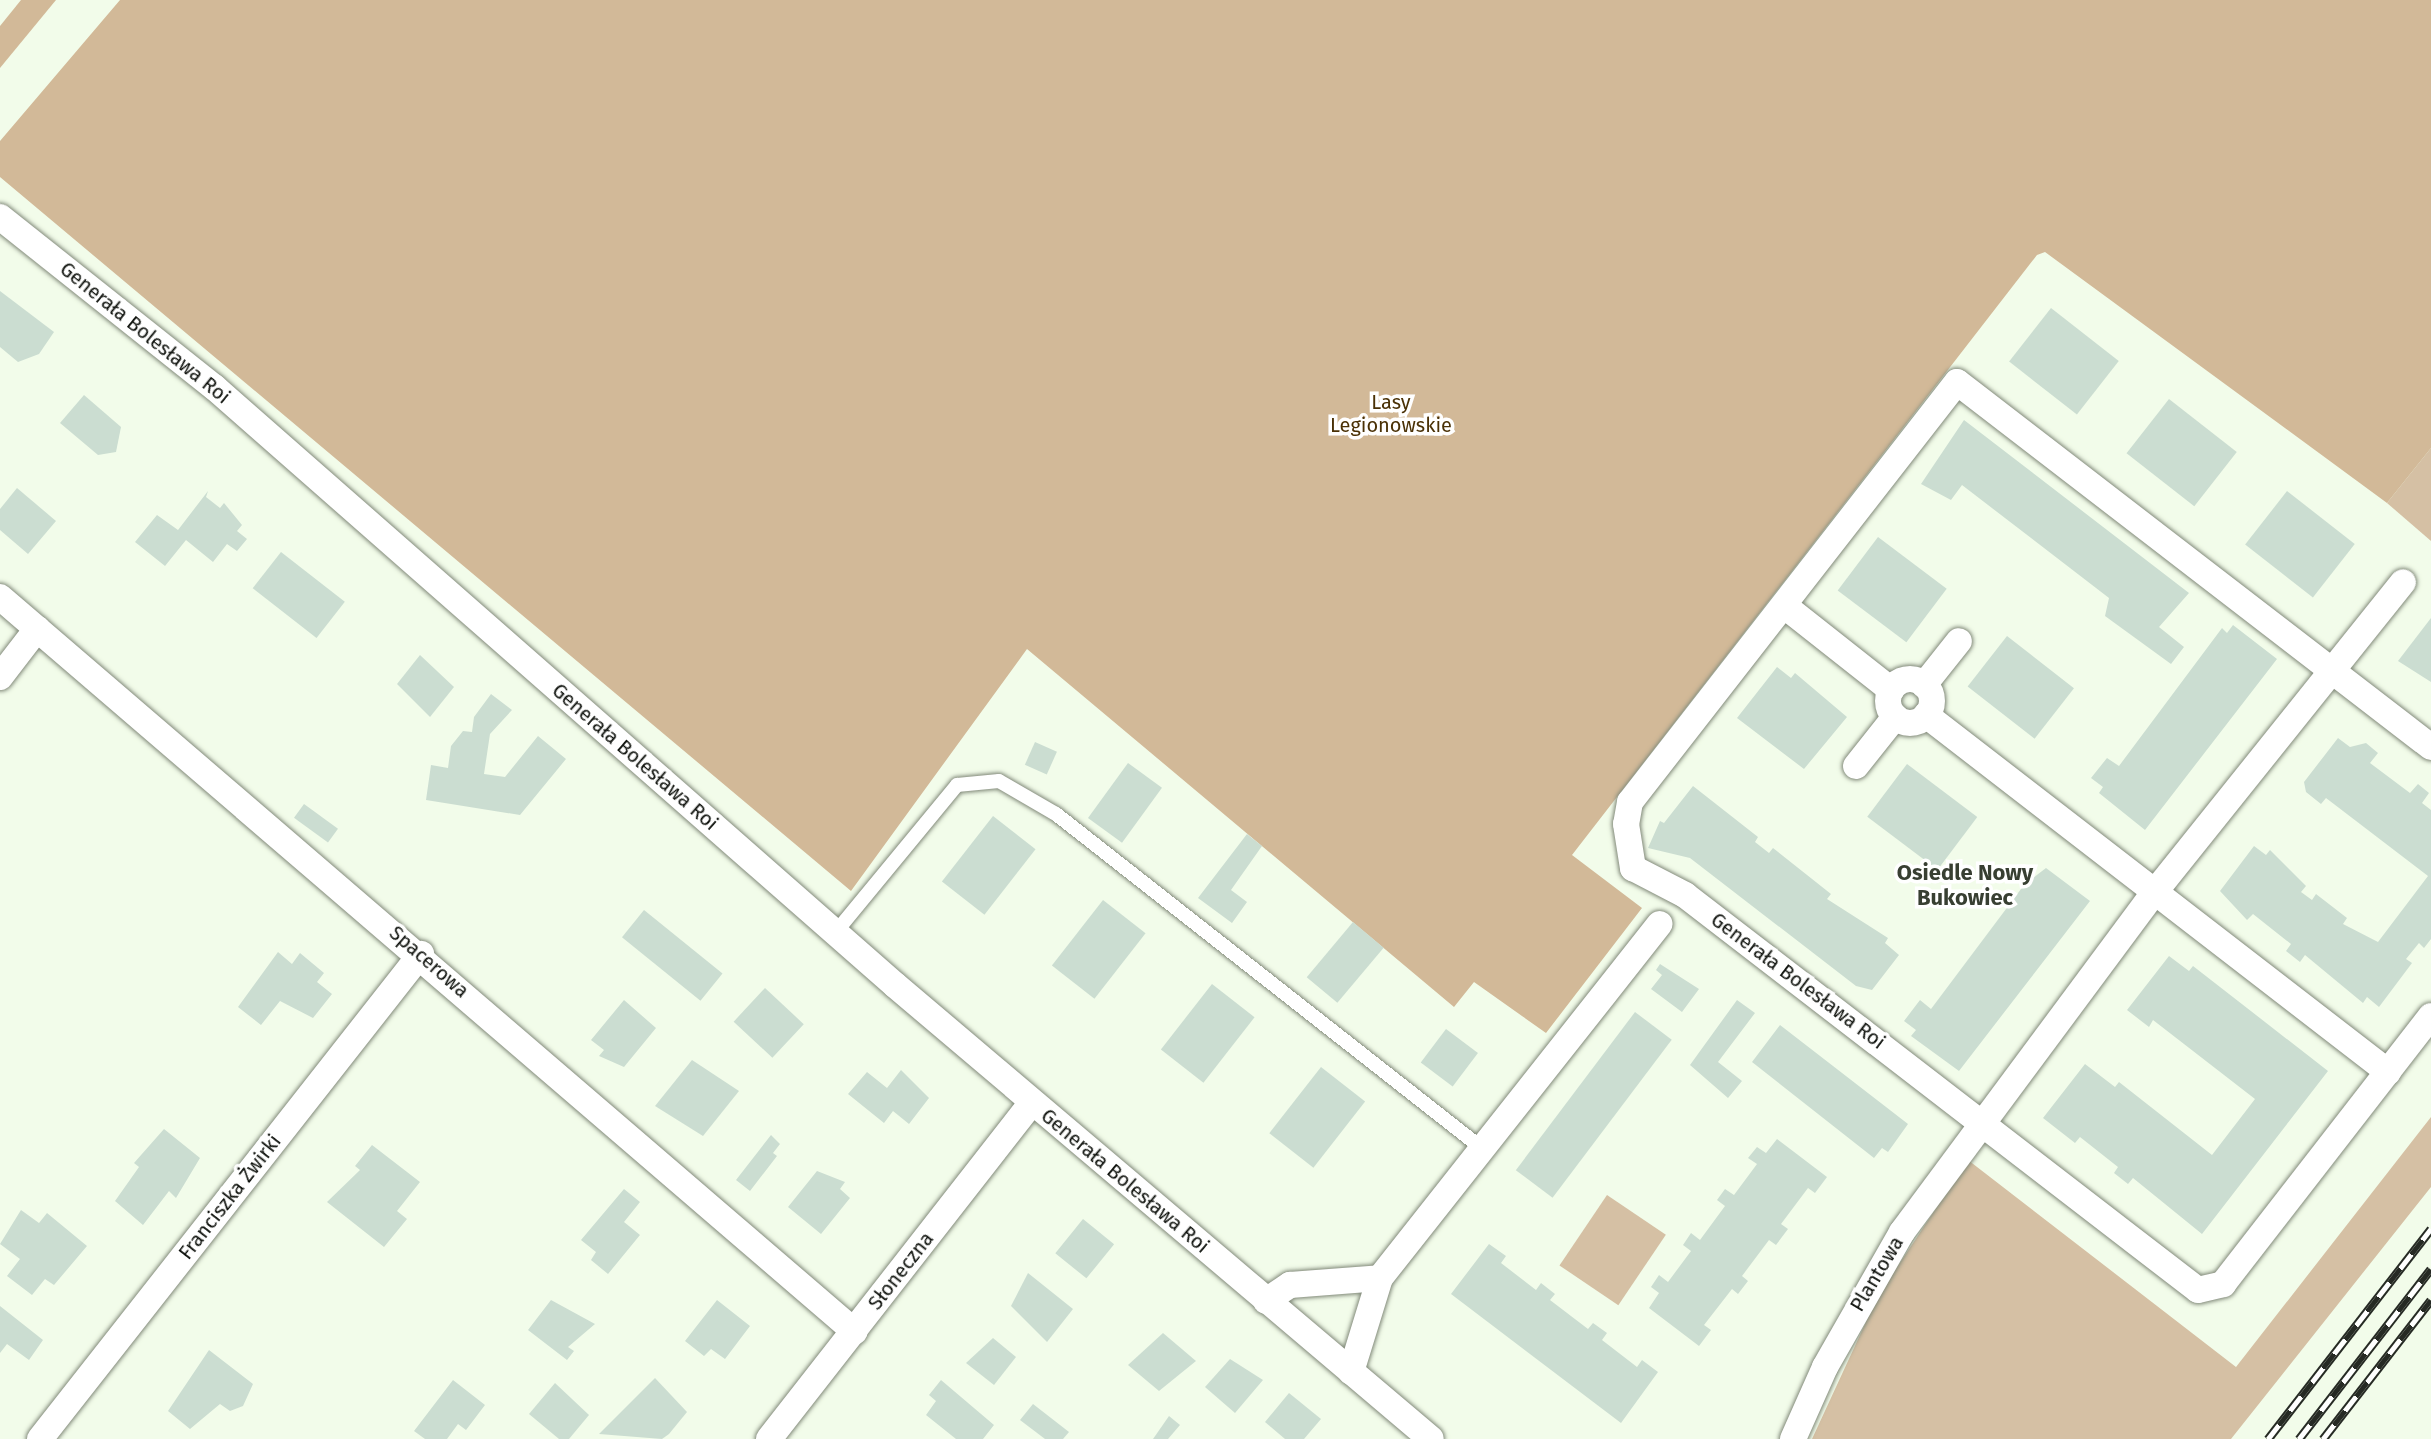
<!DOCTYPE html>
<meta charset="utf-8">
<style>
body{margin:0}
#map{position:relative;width:2431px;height:1439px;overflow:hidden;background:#f2fcea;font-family:"Fira Sans",sans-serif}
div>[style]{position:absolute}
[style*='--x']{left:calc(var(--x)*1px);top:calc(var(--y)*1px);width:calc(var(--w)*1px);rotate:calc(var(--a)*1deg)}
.green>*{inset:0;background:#d5c0a4;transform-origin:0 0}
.forest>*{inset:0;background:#d2b998}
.building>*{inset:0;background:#cbddd1;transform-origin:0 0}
.roads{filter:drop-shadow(0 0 2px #828a7a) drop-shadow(0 0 2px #828a7a)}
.lane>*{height:14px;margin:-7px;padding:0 7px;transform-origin:7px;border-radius:7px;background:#fff}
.street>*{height:26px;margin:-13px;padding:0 13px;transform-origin:13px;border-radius:13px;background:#fff}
.street>.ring{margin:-13px;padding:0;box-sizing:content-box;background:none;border:26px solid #fff;border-radius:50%}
.rail>*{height:9px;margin-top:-4.5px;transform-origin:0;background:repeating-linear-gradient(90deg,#fff 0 18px,#262a24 0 36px);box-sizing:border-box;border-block:2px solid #262a24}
span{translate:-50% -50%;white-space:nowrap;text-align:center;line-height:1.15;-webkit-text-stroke:7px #fff;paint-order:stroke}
.street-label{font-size:20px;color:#0d100b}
.park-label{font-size:20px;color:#4a3106}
.neighbourhood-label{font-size:22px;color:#383f32;font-weight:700}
</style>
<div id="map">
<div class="green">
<div style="clip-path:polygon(2431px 448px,2431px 541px,2387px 503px)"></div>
<div style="clip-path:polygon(2431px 1117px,2431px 1187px,2231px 1439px,1812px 1439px,1878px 1296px,1968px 1160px,2236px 1367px)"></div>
<div style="left:1607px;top:1195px;width:71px;height:85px;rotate:34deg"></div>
</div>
<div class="forest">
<div style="clip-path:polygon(21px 0,56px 0,0 68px,0 26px)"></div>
<div style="clip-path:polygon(120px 0,2431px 0,2431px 448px,2387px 503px,2045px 252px,2037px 255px,1572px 855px,1642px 908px,1546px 1033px,1474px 982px,1454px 1007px,1027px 649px,851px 891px,0 177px,0 141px)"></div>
</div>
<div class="building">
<div style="clip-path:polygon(0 291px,54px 332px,39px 354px,18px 362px,0 347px)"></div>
<div style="left:2051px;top:308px;width:86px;height:68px;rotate:38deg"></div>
<div style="clip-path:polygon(84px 395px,121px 427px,116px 452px,98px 455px,60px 423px)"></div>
<div style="left:2169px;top:399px;width:86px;height:69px;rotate:38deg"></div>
<div style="clip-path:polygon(1964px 420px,2189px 593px,2159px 627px,2184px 647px,2171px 664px,2105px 616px,2109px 598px,1962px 485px,1951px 500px,1921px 484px)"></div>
<div style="clip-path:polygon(17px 488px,56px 521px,28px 554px,0 530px,0 509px)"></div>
<div style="clip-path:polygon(208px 491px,206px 497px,220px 508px,224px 503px,242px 525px,237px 531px,247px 539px,237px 551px,227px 544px,213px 562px,186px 540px,165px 566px,135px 542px,157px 515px,178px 530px)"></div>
<div style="left:2287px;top:491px;width:86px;height:68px;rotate:38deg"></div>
<div style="left:1878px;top:537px;width:86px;height:67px;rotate:37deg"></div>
<div style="left:281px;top:552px;width:81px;height:46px;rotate:38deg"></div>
<div style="clip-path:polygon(2431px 618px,2431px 682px,2398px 661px)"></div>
<div style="clip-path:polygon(2233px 625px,2277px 659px,2145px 830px,2099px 793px,2103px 787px,2091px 778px,2107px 758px,2119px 766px,2222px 628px,2227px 633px)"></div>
<div style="left:2007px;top:636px;width:85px;height:64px;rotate:38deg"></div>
<div style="clip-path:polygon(420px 655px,454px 687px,430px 717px,397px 684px)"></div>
<div style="clip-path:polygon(1777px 667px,1791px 678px,1795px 673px,1847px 717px,1804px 769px,1737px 718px)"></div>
<div style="clip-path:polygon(491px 694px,512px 710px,490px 734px,484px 774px,505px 777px,538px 736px,566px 759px,520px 815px,426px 800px,431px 765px,448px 768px,451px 746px,463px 731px,472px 732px,474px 717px)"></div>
<div style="clip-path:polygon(2338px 738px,2350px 747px,2366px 743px,2378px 753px,2370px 763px,2410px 793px,2418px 784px,2429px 793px,2422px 803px,2431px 810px,2431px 939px,2424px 948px,2419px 943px,2406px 959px,2412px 963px,2379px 1007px,2367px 997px,2363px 1003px,2305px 955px,2300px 962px,2286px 951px,2291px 944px,2253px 914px,2247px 920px,2220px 891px,2254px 846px,2266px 855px,2270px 850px,2306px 886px,2301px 892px,2312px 900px,2316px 894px,2347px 918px,2343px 924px,2378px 942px,2428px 876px,2326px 798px,2321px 804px,2306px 792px,2304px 782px)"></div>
<div style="left:1035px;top:742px;width:24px;height:25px;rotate:24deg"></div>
<div style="left:1128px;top:763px;width:42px;height:68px;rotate:36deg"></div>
<div style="left:1907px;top:764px;width:88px;height:66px;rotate:37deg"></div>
<div style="clip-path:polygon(1693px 786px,1758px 837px,1755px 842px,1769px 853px,1773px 848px,1831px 894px,1827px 899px,1888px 938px,1885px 943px,1899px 955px,1872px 990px,1856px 986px,1690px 858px,1648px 848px,1660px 821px,1664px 823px)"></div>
<div style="left:304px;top:804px;width:42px;height:17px;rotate:36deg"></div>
<div style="left:993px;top:816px;width:54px;height:83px;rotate:38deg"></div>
<div style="clip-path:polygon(1247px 834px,1262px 846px,1231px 890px,1247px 902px,1232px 923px,1198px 898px)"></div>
<div style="clip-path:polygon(2046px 868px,2090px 901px,1959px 1071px,1911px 1036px,1916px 1030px,1904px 1021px,1920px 1000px,1931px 1009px,2024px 885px)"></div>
<div style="left:1103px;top:900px;width:54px;height:83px;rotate:38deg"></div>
<div style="left:644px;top:910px;width:101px;height:35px;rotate:39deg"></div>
<div style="left:1353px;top:922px;width:40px;height:72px;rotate:40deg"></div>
<div style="clip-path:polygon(278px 952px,292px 964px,300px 953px,324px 973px,317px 982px,332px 994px,313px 1018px,280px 1001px,261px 1025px,238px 1007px)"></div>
<div style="clip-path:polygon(2169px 956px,2189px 971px,2193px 966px,2328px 1071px,2202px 1234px,2133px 1178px,2128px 1184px,2114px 1173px,2118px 1167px,2080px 1137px,2075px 1143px,2043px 1118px,2085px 1064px,2115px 1087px,2119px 1082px,2212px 1155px,2255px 1099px,2153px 1020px,2149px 1027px,2127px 1010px)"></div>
<div style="clip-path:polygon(1660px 964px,1699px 989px,1682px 1012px,1651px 989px,1662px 975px,1656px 970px)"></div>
<div style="left:1212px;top:984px;width:54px;height:83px;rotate:38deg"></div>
<div style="left:765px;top:988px;width:53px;height:46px;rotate:43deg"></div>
<div style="clip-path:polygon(624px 1000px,656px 1028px,624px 1067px,599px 1056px,604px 1050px,591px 1040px)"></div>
<div style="clip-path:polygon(1737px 1000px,1755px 1013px,1718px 1062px,1742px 1081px,1728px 1098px,1690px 1065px)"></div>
<div style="left:1635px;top:1012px;width:46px;height:198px;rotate:37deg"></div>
<div style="clip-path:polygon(1780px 1025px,1908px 1124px,1888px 1152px,1882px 1148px,1874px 1158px,1752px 1062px)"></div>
<div style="left:1446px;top:1029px;width:40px;height:42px;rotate:37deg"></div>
<div style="clip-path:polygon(692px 1060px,739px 1091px,703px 1136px,655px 1106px)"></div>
<div style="left:1321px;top:1067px;width:56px;height:84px;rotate:38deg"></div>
<div style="clip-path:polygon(901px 1070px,929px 1098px,909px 1124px,893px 1111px,884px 1123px,848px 1094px,867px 1072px,887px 1088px)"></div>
<div style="clip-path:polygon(164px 1129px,200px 1158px,176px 1198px,169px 1191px,143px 1225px,115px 1201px,139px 1167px,134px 1163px)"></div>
<div style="clip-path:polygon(771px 1135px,780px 1144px,773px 1153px,777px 1156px,750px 1191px,736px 1180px)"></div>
<div style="clip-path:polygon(1777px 1139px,1827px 1177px,1815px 1193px,1808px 1188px,1781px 1224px,1788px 1229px,1776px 1245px,1769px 1240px,1742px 1276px,1748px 1281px,1738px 1294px,1732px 1289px,1704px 1325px,1711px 1330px,1699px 1346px,1649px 1308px,1659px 1293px,1651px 1287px,1659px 1275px,1668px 1282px,1691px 1251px,1683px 1245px,1691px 1233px,1700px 1240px,1725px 1206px,1717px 1200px,1725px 1189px,1734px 1195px,1757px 1164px,1748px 1158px,1757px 1147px,1766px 1153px)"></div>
<div style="clip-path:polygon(372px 1145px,420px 1182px,397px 1211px,407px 1219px,384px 1247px,327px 1202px,360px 1170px,355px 1166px)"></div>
<div style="clip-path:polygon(817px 1171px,845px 1182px,840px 1189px,850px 1198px,821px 1234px,788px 1207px)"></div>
<div style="clip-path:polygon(624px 1189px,640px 1202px,624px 1222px,640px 1235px,608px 1274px,591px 1260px,596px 1252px,581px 1240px)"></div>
<div style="clip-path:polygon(21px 1210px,39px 1223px,47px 1213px,87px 1246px,54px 1285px,45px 1279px,32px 1295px,7px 1276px,20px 1259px,0 1244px)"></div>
<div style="left:1083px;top:1219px;width:40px;height:44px;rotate:39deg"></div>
<div style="clip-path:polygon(1489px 1244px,1506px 1256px,1501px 1263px,1536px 1290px,1541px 1283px,1555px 1294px,1550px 1300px,1588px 1329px,1593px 1323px,1607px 1333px,1602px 1340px,1637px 1367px,1642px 1360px,1658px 1372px,1621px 1423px,1451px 1294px)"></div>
<div style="clip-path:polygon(1028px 1273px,1073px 1309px,1047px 1342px,1011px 1306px)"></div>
<div style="clip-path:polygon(551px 1300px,595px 1324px,568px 1347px,574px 1351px,567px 1360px,528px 1330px)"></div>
<div style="clip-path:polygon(717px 1300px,750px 1326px,725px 1359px,711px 1349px,704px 1356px,685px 1341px)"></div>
<div style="clip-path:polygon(0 1306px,43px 1340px,29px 1360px,7px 1344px,0 1353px)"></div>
<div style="clip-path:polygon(1163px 1333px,1196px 1361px,1159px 1391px,1128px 1365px)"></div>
<div style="clip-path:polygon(993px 1338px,1016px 1357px,994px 1385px,966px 1363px)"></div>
<div style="clip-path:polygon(209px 1350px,253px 1384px,243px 1406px,230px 1411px,220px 1404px,190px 1429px,168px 1411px)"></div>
<div style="clip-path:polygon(1230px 1359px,1263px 1380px,1235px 1413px,1205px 1387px)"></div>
<div style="clip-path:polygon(655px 1378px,687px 1412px,669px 1434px,662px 1439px,599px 1434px)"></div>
<div style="clip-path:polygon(453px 1380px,485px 1405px,466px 1430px,458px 1424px,447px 1439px,425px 1439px,414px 1431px)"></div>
<div style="clip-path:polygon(941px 1380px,994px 1425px,983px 1439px,956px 1439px,926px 1415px,936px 1401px,929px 1395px)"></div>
<div style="clip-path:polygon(555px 1383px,589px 1415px,569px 1439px,559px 1439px,529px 1414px)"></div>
<div style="clip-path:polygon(1289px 1393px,1321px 1419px,1304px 1439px,1285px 1439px,1265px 1422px)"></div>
<div style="clip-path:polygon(1033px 1404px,1069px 1432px,1063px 1439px,1045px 1439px,1020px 1420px)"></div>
<div style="clip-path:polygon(1169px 1416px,1180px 1425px,1168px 1439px,1153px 1439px)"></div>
</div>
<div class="roads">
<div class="lane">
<div style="--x:835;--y:933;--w:192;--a:-50.5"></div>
<div style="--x:957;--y:785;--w:42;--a:-5.4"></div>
<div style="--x:999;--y:781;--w:66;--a:30.1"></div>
<div style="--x:1056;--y:814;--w:544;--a:38.13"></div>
</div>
<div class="street">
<div style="--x:0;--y:217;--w:273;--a:38.5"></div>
<div style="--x:214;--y:387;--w:906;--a:41.29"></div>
<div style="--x:895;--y:985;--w:702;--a:40.27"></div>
<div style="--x:0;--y:597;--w:1127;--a:40.68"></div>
<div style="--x:1786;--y:607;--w:134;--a:38.3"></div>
<div style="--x:0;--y:677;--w:61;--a:-52.4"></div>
<div class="ring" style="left:1888px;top:679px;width:18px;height:18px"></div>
<div style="--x:1924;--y:685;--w:56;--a:-51.5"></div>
<div style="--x:1926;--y:715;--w:584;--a:37.69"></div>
<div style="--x:2431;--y:747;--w:598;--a:-142.4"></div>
<div style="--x:1957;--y:382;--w:532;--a:127.9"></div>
<div style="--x:1630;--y:802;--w:22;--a:100"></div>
<div style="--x:1626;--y:824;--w:45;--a:81"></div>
<div style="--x:1633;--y:868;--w:59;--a:27.4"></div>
<div style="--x:1685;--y:895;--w:647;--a:37.6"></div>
<div style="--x:2198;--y:1290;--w:26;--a:-13"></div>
<div style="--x:2223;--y:1284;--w:339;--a:-52.2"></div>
<div style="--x:1856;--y:766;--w:63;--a:-51.5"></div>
<div style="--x:1266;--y:1301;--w:29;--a:-34"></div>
<div style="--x:1290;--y:1285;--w:90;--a:-4.4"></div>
<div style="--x:1351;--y:1372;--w:98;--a:-72.9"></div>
<div style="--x:1380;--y:1278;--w:451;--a:-51.7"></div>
<div style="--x:40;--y:1439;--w:617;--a:-51.85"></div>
<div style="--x:769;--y:1439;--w:427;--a:-52"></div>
<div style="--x:1793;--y:1439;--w:79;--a:-66"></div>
<div style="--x:1825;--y:1367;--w:155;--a:-60.3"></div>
<div style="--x:1902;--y:1232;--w:422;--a:-53.4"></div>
<div style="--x:2154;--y:893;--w:398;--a:-51.3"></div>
</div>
</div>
<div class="rail">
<div style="--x:2268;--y:1439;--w:266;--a:-52.2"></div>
<div style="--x:2299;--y:1439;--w:215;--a:-52.2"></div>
<div style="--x:2323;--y:1439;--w:176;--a:-52.2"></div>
</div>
<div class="street-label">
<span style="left:145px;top:333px;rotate:39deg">Generała Bolesława Roi</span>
<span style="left:635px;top:757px;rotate:41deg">Generała Bolesława Roi</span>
<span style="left:429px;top:962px;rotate:41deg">Spacerowa</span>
<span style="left:1798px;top:981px;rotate:37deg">Generała Bolesława Roi</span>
<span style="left:1125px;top:1181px;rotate:40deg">Generała Bolesława Roi</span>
<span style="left:230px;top:1197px;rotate:-52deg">Franciszka Żwirki</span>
<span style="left:901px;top:1271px;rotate:-52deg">Słoneczna</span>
<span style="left:1877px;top:1274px;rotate:-59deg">Plantowa</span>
</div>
<div class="park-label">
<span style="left:1391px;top:414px">Lasy<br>Legionowskie</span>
</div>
<div class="neighbourhood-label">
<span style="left:1965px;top:885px">Osiedle Nowy<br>Bukowiec</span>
</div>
</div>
